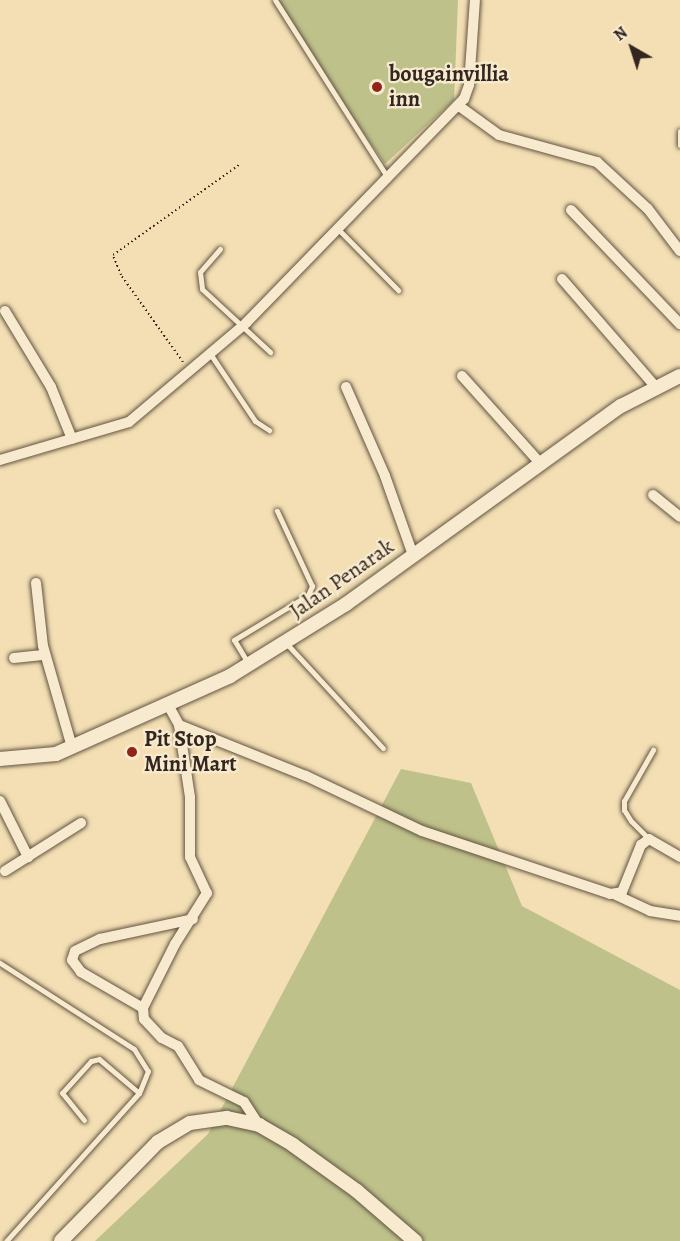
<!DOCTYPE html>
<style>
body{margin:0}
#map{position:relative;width:680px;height:1241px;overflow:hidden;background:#f3dfb3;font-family:Alegreya,serif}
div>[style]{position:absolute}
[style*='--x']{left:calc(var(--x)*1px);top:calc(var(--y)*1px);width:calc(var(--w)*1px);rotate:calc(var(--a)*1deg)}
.green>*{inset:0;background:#bec18a}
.path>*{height:2px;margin-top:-1px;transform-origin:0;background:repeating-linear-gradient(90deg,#33261f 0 1.5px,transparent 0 4.5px)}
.roads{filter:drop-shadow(0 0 2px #635444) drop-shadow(0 0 2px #635444)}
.service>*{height:5px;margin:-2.5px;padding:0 2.5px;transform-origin:2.5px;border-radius:2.5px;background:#f7eace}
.minor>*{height:10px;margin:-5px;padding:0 5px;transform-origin:5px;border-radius:5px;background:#f7eace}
.tertiary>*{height:14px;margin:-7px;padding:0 7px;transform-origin:7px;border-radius:7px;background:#f7eace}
.dots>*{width:16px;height:16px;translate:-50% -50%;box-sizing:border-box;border:3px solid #f7eace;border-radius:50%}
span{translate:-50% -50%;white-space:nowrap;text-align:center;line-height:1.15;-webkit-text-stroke:4.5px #f7eace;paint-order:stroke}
.poi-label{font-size:22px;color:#33261f;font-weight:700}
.left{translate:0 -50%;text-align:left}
.street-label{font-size:22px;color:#33261f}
.north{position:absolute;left:602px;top:18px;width:60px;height:60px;-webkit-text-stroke:4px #f7eace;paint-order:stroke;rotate:321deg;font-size:16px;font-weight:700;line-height:24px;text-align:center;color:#33261f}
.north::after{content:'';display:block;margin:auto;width:21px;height:27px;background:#33261f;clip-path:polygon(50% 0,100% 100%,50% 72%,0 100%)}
</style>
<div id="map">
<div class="green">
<div style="clip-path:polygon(272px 0,458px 0,454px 100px,385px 164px)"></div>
<div style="clip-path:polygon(401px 769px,471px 783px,522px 906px,680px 990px,680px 1241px,95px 1241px,208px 1134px)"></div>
</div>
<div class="path">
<div style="--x:183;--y:362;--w:107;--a:-125.5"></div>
<div style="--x:121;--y:275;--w:22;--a:-112"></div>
<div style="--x:113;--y:255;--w:156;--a:-35.6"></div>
</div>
<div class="roads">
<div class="service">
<div style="--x:275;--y:0;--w:211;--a:57.6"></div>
<div style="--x:680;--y:131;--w:14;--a:90"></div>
<div style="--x:338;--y:229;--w:86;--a:45.5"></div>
<div style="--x:220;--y:249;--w:30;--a:131"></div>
<div style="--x:200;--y:272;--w:17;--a:83"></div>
<div style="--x:202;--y:289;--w:93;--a:42.8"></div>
<div style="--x:211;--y:355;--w:79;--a:56.3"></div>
<div style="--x:255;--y:421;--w:17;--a:33"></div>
<div style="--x:286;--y:643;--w:143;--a:47.3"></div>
<div style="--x:248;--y:663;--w:27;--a:-121"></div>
<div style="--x:234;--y:640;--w:87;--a:-31.3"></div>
<div style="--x:308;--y:595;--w:10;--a:-66"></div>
<div style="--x:312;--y:586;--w:83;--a:-115"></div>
<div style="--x:649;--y:839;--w:25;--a:-135"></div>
<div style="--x:631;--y:821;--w:13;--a:-122"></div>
<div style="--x:624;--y:810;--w:9;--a:-90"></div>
<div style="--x:624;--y:801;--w:59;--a:-60.4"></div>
<div style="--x:0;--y:963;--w:159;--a:32.7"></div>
<div style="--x:134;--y:1049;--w:26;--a:58"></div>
<div style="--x:148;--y:1071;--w:24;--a:112"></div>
<div style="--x:139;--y:1093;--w:199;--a:131.9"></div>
<div style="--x:84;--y:1120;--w:35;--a:-129"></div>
<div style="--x:62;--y:1093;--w:43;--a:-47.8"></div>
<div style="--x:91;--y:1061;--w:8;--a:-14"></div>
<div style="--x:99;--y:1059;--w:52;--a:40.4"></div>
</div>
<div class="minor">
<div style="--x:459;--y:106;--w:49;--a:35.9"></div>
<div style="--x:499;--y:135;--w:102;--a:15.4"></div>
<div style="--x:597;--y:162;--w:69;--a:42.7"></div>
<div style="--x:648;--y:209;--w:53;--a:52.7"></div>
<div style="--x:571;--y:210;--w:158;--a:46.3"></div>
<div style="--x:562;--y:279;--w:142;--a:49"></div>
<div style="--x:5;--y:311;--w:89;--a:58.8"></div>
<div style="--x:51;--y:387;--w:56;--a:68"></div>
<div style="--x:462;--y:376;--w:118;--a:48.1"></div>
<div style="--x:346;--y:387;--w:97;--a:66.3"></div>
<div style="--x:385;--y:476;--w:84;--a:70.5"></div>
<div style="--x:0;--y:460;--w:134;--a:-16.4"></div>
<div style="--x:129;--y:422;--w:153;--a:-40.2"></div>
<div style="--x:246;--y:323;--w:313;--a:-45.8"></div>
<div style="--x:464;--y:99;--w:15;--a:-70"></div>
<div style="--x:469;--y:85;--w:85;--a:-86"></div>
<div style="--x:653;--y:495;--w:35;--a:39"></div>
<div style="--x:36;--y:583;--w:63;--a:83.7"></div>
<div style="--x:43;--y:646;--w:105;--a:74"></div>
<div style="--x:14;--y:658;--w:31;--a:-6"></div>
<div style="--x:167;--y:703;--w:25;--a:61"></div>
<div style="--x:179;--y:725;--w:73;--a:81.3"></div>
<div style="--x:190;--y:797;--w:60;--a:90"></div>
<div style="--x:190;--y:857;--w:40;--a:65"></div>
<div style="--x:207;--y:893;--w:60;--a:122.1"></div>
<div style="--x:175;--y:944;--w:72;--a:116.6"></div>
<div style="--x:143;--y:1008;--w:11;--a:85"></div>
<div style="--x:144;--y:1019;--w:26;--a:47"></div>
<div style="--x:162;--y:1038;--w:18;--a:27"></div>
<div style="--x:178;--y:1046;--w:40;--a:58"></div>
<div style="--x:199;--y:1080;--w:50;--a:26.1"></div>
<div style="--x:244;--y:1102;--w:27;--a:57"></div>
<div style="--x:179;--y:725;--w:137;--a:21.9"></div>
<div style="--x:306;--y:776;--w:128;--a:25.4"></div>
<div style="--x:422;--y:831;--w:198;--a:18.5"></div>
<div style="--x:610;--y:894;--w:12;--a:-9"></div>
<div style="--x:622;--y:892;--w:51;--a:-68"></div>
<div style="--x:641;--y:845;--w:10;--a:-37"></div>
<div style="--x:649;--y:839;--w:36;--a:30"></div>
<div style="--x:0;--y:801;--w:63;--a:63.4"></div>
<div style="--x:5;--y:871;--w:90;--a:-32.3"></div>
<div style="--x:616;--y:895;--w:38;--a:25"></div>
<div style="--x:650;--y:911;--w:30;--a:9"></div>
<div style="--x:143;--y:1008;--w:72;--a:-149.9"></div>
<div style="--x:81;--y:972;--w:15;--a:-127"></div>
<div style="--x:72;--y:960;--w:9;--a:-72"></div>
<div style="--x:75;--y:951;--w:28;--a:-26"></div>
<div style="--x:100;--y:939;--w:95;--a:-12.1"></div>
</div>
<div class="tertiary">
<div style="--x:0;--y:759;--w:56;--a:-5.1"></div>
<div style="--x:56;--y:754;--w:191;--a:-24.1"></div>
<div style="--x:230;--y:676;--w:137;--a:-31.8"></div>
<div style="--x:346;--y:604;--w:339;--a:-35.8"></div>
<div style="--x:621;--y:406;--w:66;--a:-27"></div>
<div style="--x:61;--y:1241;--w:139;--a:-45.6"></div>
<div style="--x:158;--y:1142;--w:37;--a:-31"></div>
<div style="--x:190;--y:1123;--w:37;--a:-8"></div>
<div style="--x:227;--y:1118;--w:33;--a:12"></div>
<div style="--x:259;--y:1125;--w:39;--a:30"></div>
<div style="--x:293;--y:1145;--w:79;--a:35.7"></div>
<div style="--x:357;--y:1191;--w:77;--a:40.8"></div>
</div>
</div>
<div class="dots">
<div style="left:377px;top:87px;background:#8f2418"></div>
<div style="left:132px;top:752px;background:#8f2418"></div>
</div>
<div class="poi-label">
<span class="left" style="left:389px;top:87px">bougainvillia<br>inn</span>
<span class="left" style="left:144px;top:752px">Pit Stop<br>Mini Mart</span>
</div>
<div class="street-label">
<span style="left:342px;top:579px;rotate:-35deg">Jalan Penarak</span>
</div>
<div class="north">N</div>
</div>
